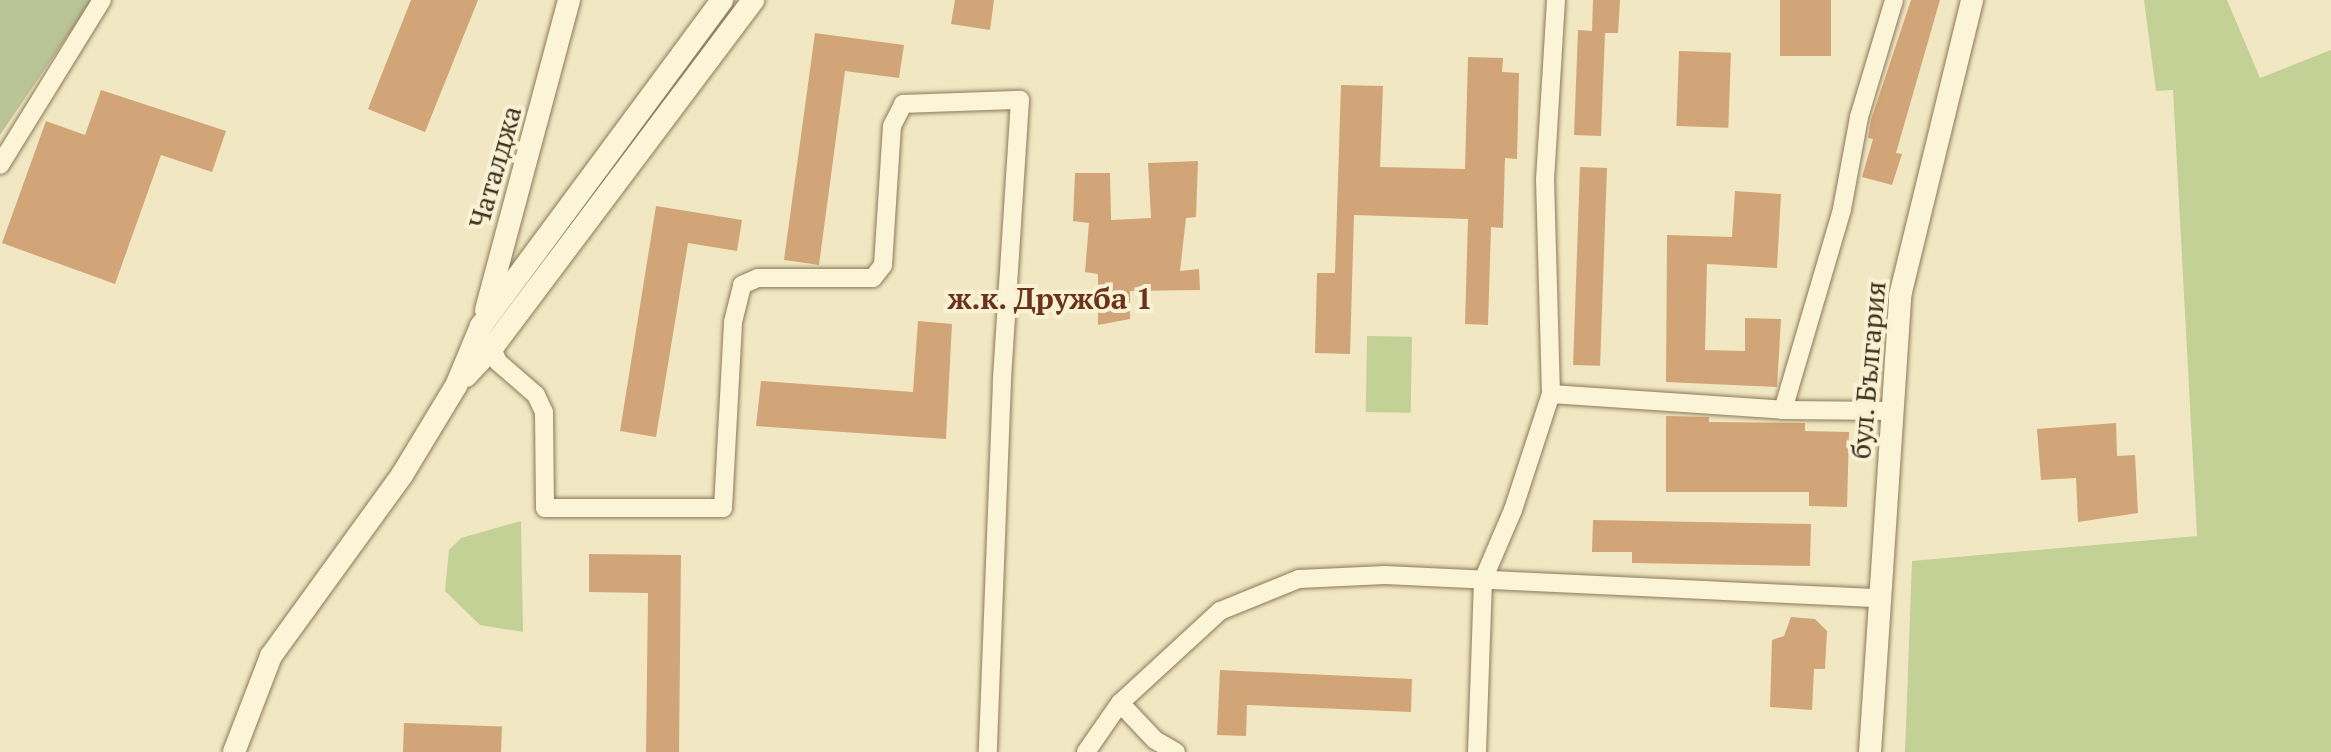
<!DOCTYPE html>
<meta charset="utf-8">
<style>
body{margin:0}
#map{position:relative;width:2331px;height:752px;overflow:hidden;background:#f1e8c3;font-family:"PT Serif",serif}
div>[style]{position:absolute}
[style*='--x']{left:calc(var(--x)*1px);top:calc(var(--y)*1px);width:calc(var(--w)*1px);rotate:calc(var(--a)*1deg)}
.green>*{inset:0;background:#c3d096;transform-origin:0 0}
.cemetery>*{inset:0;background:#bac496}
.building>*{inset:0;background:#d1a577;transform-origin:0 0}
.roads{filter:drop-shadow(0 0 2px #8d7959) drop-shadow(0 0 2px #8d7959)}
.minor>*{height:18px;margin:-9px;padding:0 9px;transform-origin:9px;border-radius:9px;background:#fbf4d7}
.tertiary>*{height:22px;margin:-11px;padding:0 11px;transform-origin:11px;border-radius:11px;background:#fbf4d7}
span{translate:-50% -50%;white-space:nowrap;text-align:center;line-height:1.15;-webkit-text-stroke:8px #f8f1d4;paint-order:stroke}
.street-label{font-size:28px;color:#3c2f1e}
.neighbourhood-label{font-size:30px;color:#6b331a;font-weight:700}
</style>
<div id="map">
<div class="green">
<div style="clip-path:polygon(2144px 0,2227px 0,2260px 78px,2331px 50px,2331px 752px,1905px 752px,1912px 561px,2197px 536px,2173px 90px,2156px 91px)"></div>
<div style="left:1367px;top:336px;width:45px;height:76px;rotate:1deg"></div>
<div style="clip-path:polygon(521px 521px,523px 632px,480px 625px,445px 591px,449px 550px,461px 538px)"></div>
</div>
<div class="cemetery">
<div style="clip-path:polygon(0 0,92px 0,0 135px)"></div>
</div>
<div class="building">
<div style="clip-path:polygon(411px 0,478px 0,425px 132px,368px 109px)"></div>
<div style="clip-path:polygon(955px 0,994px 0,990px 30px,951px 24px)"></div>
<div style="clip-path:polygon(1593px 0,1620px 0,1618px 33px,1605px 33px,1601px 136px,1574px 135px,1578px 30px,1592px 31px)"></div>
<div style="left:1780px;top:0;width:51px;height:56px"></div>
<div style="clip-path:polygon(1911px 0,1940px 0,1896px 153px,1902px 154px,1892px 185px,1862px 177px,1873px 139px,1868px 138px,1871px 120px)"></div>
<div style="clip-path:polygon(815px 33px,904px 45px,899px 78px,845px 71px,819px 265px,784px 260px)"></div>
<div style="left:1679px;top:51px;width:52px;height:75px;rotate:2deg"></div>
<div style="clip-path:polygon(1468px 57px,1503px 58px,1502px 72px,1519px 73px,1517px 159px,1505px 158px,1503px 228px,1491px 227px,1488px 325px,1465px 324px,1468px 219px,1354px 215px,1350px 354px,1315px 353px,1317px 273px,1335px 273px,1341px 85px,1383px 86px,1380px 167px,1465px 169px)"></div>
<div style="clip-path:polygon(101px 90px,226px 131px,212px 172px,161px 155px,115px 284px,2px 243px,46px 121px,85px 135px)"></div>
<div style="clip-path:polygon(1198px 161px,1196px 217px,1186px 218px,1180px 271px,1199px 269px,1200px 290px,1130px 291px,1130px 319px,1098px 325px,1098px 274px,1085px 272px,1089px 223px,1073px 221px,1075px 173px,1110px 173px,1111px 220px,1151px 218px,1148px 163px)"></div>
<div style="left:1580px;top:167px;width:27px;height:198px;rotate:2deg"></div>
<div style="clip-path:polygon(1735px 191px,1781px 194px,1777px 268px,1707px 264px,1705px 350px,1745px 351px,1745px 318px,1781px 319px,1777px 387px,1666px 382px,1667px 235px,1732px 237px)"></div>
<div style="clip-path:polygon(656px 206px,742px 220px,737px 251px,688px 243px,656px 437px,620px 431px)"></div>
<div style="clip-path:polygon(918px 321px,952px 324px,946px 439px,756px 426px,761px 381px,913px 392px)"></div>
<div style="clip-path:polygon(1666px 416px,1709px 417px,1709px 422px,1805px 423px,1805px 431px,1849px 432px,1847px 507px,1809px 506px,1809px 492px,1666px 492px)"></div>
<div style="clip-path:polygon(2116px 423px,2117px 456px,2135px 455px,2138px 513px,2078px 522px,2076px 478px,2041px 480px,2037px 429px)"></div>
<div style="clip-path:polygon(1593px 520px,1811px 524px,1810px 566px,1632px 563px,1632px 552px,1592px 552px)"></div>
<div style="clip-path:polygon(589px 554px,681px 555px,679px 752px,646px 752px,648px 593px,589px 592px)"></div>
<div style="clip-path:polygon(1791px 617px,1815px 619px,1827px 631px,1825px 669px,1814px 669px,1812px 710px,1770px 707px,1772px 640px,1784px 636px)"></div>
<div style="clip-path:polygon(1220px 670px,1412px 679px,1411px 712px,1247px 705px,1246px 736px,1217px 735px)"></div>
<div style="left:404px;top:723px;width:98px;height:29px;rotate:2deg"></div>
</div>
<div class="roads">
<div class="minor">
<div style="--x:0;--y:165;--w:194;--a:-58.3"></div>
<div style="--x:492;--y:348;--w:15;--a:67"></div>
<div style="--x:498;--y:362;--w:50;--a:41"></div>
<div style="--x:536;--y:395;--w:19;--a:65"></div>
<div style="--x:544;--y:412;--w:96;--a:89.4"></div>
<div style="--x:545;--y:508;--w:178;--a:0"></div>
<div style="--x:723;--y:508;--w:186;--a:-86.9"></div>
<div style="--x:733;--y:322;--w:38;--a:-76"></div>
<div style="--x:742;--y:285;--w:17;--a:-24"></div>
<div style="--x:758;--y:278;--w:115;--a:0"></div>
<div style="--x:873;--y:278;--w:16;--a:-52"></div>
<div style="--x:883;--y:265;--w:139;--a:-86.3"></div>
<div style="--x:892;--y:126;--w:25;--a:-63"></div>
<div style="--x:903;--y:104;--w:117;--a:-2"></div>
<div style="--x:1020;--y:100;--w:282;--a:93.7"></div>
<div style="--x:1002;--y:381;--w:371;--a:92.2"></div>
<div style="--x:1551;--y:394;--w:233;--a:3.9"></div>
<div style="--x:1783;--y:410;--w:109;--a:0.5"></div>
<div style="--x:1783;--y:410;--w:209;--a:-73.6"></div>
<div style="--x:1842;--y:209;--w:94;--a:-79.5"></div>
<div style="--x:1859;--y:117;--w:122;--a:-73.3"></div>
<div style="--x:1120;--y:703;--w:51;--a:46.6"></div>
<div style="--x:1155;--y:740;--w:24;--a:30"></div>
<div style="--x:1086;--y:752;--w:60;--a:-55.2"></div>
<div style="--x:1120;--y:703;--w:136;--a:-42.6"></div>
<div style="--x:1220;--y:611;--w:85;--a:-22.1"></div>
<div style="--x:1299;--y:579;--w:86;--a:-2.7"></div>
<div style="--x:1385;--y:575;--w:495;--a:2.7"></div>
<div style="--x:1477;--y:752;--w:172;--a:-88"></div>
<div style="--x:1483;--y:580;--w:76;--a:-66.8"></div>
<div style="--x:1513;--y:510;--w:122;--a:-71.9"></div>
<div style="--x:1551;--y:394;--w:214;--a:-91.6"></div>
<div style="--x:1545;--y:180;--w:180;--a:-86.5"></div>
</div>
<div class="tertiary">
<div style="--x:486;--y:310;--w:321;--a:-75"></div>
<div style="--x:466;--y:376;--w:38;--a:-47"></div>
<div style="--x:492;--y:348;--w:435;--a:-53.1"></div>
<div style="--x:234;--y:752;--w:103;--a:-68.9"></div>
<div style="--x:271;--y:656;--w:223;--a:-54.1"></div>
<div style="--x:402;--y:475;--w:104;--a:-58.8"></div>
<div style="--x:456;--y:386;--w:65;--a:-67.4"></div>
<div style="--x:481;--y:326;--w:405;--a:-53.5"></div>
<div style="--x:1870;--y:752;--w:457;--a:-86.2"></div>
<div style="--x:1900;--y:296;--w:305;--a:-76.3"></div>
</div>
</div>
<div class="street-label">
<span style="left:495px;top:167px;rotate:-74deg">Чаталджа</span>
<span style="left:1868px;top:370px;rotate:-85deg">бул. България</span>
</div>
<div class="neighbourhood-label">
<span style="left:1050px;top:298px">ж.к. Дружба 1</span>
</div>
</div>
